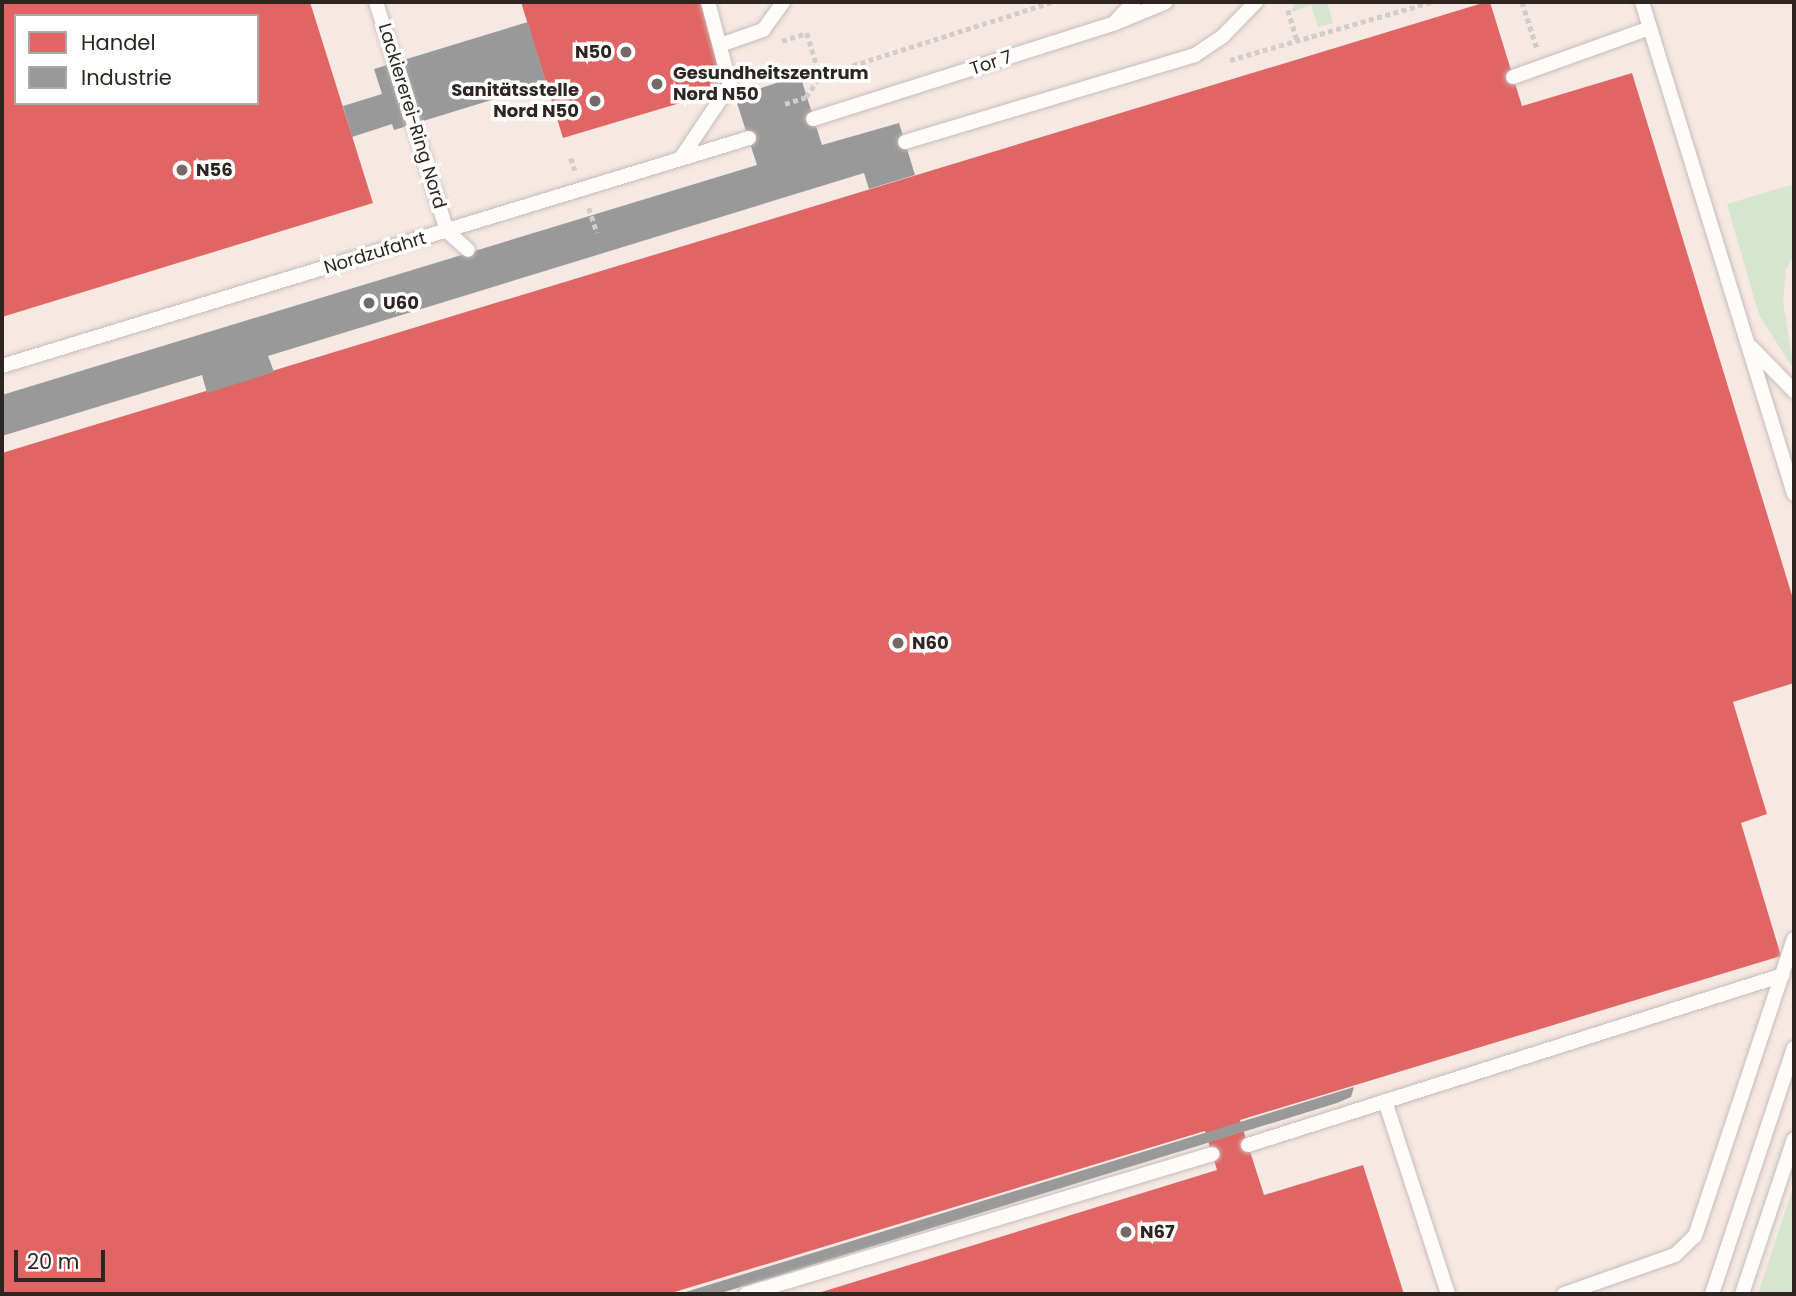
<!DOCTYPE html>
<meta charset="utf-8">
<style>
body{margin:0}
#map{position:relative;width:1796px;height:1296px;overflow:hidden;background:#f6e8e3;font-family:Poppins,sans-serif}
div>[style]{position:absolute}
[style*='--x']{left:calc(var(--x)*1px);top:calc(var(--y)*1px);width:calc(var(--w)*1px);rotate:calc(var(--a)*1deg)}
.green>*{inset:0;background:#d7e4ce}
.shops>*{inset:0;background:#e06666}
.industry>*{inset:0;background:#999}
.path>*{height:4.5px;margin-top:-2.25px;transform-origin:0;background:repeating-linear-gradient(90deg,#d2cccb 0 5px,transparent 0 8.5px)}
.roads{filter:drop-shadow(0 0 2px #c7bcb8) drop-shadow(0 0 2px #c7bcb8)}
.service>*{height:14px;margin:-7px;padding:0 7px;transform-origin:7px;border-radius:7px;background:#fefcfb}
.dots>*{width:19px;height:19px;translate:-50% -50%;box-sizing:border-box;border:4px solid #fff;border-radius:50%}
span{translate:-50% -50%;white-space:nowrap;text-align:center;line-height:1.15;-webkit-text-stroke:7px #fff;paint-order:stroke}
.poi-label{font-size:18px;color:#2e2521;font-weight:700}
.right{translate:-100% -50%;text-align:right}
.left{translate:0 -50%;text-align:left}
.street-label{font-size:18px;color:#2e2521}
.frame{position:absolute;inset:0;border:4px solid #2e2521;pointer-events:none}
.legend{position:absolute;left:14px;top:14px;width:245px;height:91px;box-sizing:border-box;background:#fff;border:2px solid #aba8a6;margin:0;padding:9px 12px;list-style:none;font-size:21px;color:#2e2521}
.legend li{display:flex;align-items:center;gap:14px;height:35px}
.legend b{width:35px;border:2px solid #aba8a6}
.scale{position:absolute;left:14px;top:1250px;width:91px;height:32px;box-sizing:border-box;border:4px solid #2e2521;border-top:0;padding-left:9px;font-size:21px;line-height:24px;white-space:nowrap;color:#2e2521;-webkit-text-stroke:5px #fff;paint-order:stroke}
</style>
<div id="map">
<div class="green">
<div style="clip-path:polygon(1294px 2px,1327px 2px,1333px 23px,1318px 27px,1311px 5px,1292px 12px)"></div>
<div style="clip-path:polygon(1794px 184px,1794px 255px,1786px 270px,1783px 301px,1794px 370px,1759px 315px,1727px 204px)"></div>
<div style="clip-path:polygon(1794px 1184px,1794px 1285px,1791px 1294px,1758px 1294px)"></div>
</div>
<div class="shops">
<div style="clip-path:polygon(evenodd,2px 2px,310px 2px,373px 203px,2px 317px,2px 2px,16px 16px,257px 16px,257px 103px,16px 103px,16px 16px)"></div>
<div style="clip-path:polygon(521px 2px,700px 2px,727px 89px,563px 138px)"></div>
<div style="clip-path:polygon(1486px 2px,1490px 2px,1522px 106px,1632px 73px,1794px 602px,1794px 683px,1733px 702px,1767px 814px,1741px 823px,1781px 956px,1240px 1120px,1264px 1195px,1363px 1165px,1404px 1294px,815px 1294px,1217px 1170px,1205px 1131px,668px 1294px,2px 1294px,2px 453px)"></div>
</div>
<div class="industry">
<div style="clip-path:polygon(528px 22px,546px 83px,394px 130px,392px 124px,352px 137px,343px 106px,382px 94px,374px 69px)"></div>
<div style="clip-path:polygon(800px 75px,822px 145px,899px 123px,915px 175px,869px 189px,864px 173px,268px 356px,274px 372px,207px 393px,202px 375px,2px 436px,2px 395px,757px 165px,735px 97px)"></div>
<div style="clip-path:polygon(1354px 1087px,1351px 1097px,1337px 1103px,718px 1294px,679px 1294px)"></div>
</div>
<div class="path">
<div style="--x:1522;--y:2;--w:48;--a:71.9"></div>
<div style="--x:1288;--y:10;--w:31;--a:73"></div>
<div style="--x:782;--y:41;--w:26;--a:-18"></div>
<div style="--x:807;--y:33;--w:45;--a:73.2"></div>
<div style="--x:1230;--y:60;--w:209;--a:-16.1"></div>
<div style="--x:785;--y:104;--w:22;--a:-18"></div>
<div style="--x:806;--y:97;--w:25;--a:-56"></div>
<div style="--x:820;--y:76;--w:244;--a:-17.7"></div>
<div style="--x:571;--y:158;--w:13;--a:72"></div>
<div style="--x:589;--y:208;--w:26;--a:72"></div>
</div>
<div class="roads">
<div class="service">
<div style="--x:376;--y:2;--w:240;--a:72.8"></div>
<div style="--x:447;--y:231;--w:28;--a:42"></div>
<div style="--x:1642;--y:2;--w:515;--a:72.83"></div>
<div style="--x:1116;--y:21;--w:26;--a:-47"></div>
<div style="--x:720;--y:45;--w:46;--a:-19.2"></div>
<div style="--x:763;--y:30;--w:34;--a:-54"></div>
<div style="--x:1513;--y:77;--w:145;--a:-19.7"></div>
<div style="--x:813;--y:119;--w:315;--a:-17.6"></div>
<div style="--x:1113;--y:24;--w:57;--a:-22.5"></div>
<div style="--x:905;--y:142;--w:303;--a:-16.7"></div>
<div style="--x:1195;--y:55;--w:34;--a:-34"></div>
<div style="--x:1223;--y:36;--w:47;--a:-45.9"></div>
<div style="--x:681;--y:158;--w:88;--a:-56.1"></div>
<div style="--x:730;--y:85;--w:86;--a:-104.8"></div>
<div style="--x:1751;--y:347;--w:62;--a:45.7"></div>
<div style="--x:2;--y:366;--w:781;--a:-16.97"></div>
<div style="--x:1385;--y:1101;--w:203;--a:71.9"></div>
<div style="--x:1248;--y:1145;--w:561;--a:-17.63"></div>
<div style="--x:746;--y:1294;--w:487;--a:-16.7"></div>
<div style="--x:1564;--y:1294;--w:118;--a:-19.4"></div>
<div style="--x:1675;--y:1255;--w:28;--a:-44"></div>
<div style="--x:1695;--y:1236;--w:313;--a:-71.6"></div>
<div style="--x:1712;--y:1294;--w:259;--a:-71.6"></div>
<div style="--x:1742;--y:1294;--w:163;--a:-71.5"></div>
</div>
</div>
<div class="dots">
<div style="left:626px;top:52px;background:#746965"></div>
<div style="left:657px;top:84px;background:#746965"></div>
<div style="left:595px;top:101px;background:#746965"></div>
<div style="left:182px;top:170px;background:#746965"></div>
<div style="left:369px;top:303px;background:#746965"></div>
<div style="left:898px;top:643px;background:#746965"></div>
<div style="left:1126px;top:1232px;background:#746965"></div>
</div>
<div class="poi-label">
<span class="right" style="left:612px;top:52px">N50</span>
<span class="left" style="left:673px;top:84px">Gesundheitszentrum<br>Nord N50</span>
<span class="right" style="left:579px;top:101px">Sanitätsstelle<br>Nord N50</span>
<span class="left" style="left:196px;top:170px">N56</span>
<span class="left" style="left:383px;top:303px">U60</span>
<span class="left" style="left:912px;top:643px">N60</span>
<span class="left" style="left:1140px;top:1232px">N67</span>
</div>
<div class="street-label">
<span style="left:991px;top:63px;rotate:-18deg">Tor 7</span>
<span style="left:412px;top:116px;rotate:73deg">Lackiererei-Ring Nord</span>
<span style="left:375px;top:253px;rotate:-17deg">Nordzufahrt</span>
</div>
<div class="frame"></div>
<ul class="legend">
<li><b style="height:19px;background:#e06666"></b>Handel</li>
<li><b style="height:19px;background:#999"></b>Industrie</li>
</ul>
<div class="scale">20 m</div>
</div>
